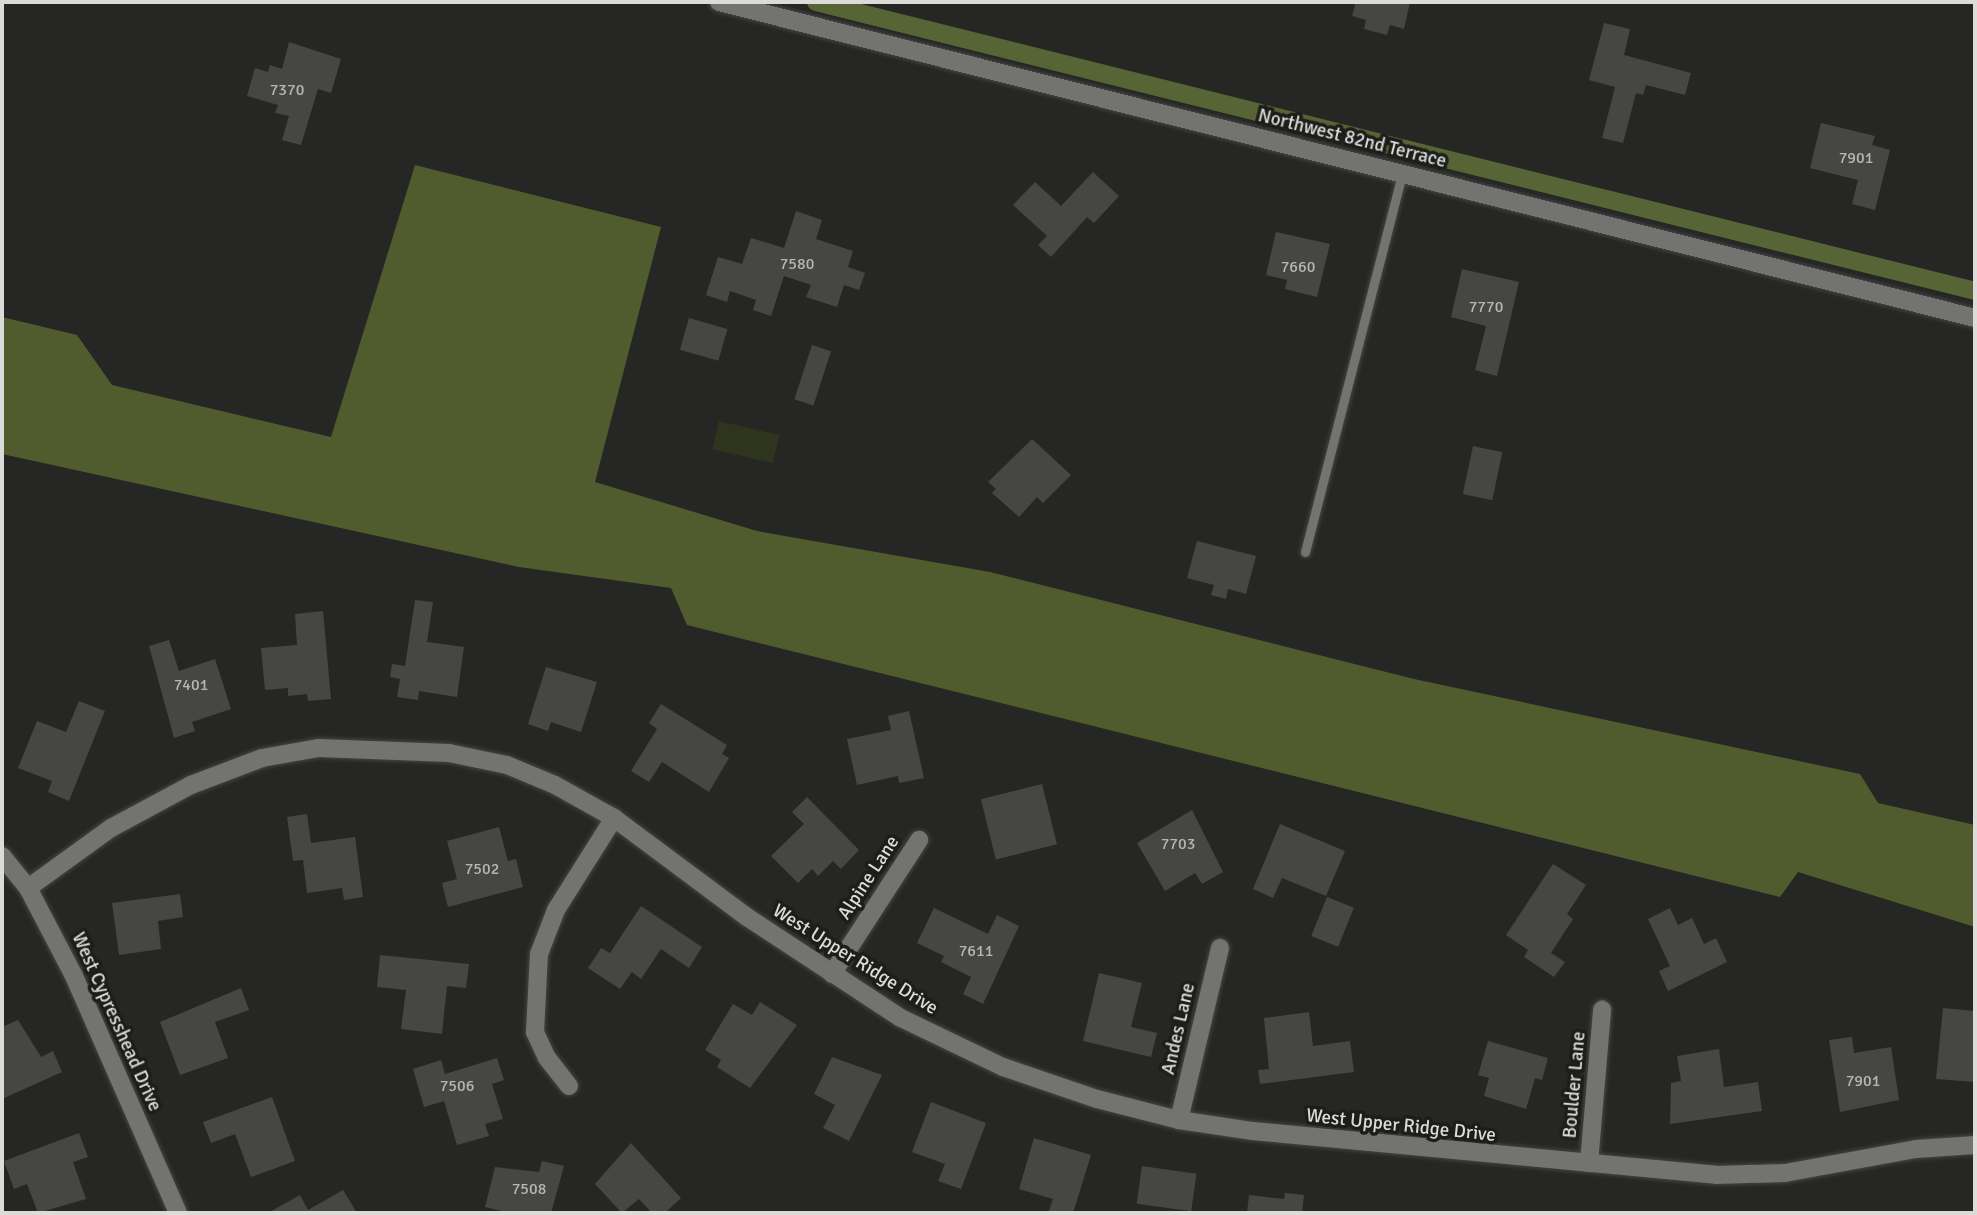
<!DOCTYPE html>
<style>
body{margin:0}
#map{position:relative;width:1977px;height:1215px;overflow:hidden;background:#262724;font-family:Signika,sans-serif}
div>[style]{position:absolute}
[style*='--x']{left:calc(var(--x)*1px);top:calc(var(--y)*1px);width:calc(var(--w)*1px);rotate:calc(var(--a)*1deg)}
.green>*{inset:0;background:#2e351c;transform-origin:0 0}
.forest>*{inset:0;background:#505c2e}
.canal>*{height:18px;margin:-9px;padding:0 9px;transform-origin:9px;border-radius:9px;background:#576435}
.building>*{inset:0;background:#464744;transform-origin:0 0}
.roads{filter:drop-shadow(0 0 2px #444542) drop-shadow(0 0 2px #444542)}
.lane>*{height:9px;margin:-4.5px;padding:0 4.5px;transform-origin:4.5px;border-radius:4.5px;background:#737471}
.street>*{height:18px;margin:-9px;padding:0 9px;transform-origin:9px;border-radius:9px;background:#737471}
span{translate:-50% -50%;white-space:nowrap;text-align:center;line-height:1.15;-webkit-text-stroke:7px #1d1d1b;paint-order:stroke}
.number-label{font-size:16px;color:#b6b6b4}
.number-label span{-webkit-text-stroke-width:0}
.street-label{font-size:19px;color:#dbdbd9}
.frame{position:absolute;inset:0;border:4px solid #dbdbd9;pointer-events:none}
</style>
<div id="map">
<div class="green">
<div style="left:719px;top:421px;width:62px;height:29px;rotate:13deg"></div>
</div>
<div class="forest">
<div style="clip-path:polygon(415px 165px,661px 227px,595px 482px,757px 531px,990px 572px,1414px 679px,1860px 774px,1878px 803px,1975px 825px,1975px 927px,1798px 872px,1780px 897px,687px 625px,671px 588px,519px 567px,2px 454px,2px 317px,77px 335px,112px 385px,331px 437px)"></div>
</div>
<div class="canal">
<div style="--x:816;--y:2;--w:1194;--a:14"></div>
</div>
<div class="building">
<div style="clip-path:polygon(1356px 2px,1410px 2px,1404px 29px,1390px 25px,1387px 35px,1364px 29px,1366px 20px,1352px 16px)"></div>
<div style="clip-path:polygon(1604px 23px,1630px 29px,1624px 55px,1691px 73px,1685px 95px,1646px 85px,1643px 95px,1636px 93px,1623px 143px,1602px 138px,1615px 87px,1589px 80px)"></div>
<div style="clip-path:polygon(289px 42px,341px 59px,331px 93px,318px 89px,301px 145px,282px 140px,289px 116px,275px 113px,278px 105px,247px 96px,255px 68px,268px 72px,270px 65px,282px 69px)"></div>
<div style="clip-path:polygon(1821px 123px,1875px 136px,1872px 145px,1890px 150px,1875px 210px,1852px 204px,1858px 180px,1810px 168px)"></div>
<div style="clip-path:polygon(1093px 172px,1119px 196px,1094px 223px,1087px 217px,1051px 257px,1038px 245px,1047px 236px,1013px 205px,1035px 182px,1061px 206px)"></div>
<div style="clip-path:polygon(796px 211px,822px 220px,816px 239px,853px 251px,848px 267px,865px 273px,859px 290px,844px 285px,837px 307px,806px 297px,811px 285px,784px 276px,771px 316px,753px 310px,756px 300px,730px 291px,727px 302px,706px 295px,718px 257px,742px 264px,751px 238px,784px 248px)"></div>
<div style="clip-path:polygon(1276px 232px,1330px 244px,1317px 297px,1285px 289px,1287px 280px,1266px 275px)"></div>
<div style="clip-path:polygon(1462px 269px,1519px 282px,1497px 376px,1475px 370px,1486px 326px,1451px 317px)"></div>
<div style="left:689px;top:318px;width:40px;height:33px;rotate:16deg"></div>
<div style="left:812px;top:345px;width:20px;height:57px;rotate:18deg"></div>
<div style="clip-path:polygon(1032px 439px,1071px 475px,1043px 503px,1037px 497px,1019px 517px,992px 493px,996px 489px,988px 482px)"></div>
<div style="left:1473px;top:446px;width:30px;height:49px;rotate:12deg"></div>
<div style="clip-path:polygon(1197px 541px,1256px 556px,1246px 594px,1228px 589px,1226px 599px,1211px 595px,1214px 585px,1187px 578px)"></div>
<div style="clip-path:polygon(415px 600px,433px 602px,427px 642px,464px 647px,457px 697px,419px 691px,418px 700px,397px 697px,400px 679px,390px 677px,392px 664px,405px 666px)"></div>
<div style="clip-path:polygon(323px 611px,331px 699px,308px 701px,307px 694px,288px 696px,288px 688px,265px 690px,261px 648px,297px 645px,295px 614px)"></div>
<div style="clip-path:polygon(169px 640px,179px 671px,215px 659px,231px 709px,192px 722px,195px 731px,174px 738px,149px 646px)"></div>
<div style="clip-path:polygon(546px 667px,597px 682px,581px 732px,551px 722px,548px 731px,528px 724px)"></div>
<div style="clip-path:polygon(79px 701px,105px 711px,69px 801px,48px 792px,52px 781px,18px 768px,37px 721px,66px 732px)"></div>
<div style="clip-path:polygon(661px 704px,727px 745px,722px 754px,729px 758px,709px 792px,662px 762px,649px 782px,631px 771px,657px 729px,649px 723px)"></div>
<div style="clip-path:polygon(909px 711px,924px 778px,899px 783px,898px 776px,857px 785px,847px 739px,891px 730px,888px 716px)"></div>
<div style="left:1042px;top:784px;width:62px;height:63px;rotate:76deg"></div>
<div style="clip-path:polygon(807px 797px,859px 850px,841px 869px,833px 861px,818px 876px,812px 869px,798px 883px,771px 856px,804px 824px,792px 812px)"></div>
<div style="clip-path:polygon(1192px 810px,1223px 872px,1202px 884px,1195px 873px,1165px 891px,1137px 843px)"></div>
<div style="clip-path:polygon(307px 814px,311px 843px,355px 837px,363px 897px,344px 900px,342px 888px,307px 893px,303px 860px,293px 861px,287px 817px)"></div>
<div style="clip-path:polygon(1280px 824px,1345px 851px,1326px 896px,1282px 878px,1273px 898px,1253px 889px)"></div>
<div style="clip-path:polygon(499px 827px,508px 861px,516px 859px,523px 887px,448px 907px,442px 883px,457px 879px,447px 841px)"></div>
<div style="clip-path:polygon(1553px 864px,1586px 885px,1567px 914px,1573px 919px,1551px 953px,1565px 962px,1554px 977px,1524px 957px,1528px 950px,1506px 935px)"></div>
<div style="clip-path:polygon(180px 894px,183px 917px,158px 921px,161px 949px,119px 955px,112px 903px)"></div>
<div style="left:1327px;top:897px;width:29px;height:42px;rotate:22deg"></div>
<div style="clip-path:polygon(641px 906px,702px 947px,689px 968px,661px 949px,641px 979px,632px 972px,620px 989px,588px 968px,601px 948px,610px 953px)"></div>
<div style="clip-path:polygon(934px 908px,988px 934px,997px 915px,1019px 926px,983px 1004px,963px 994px,971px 977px,941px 962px,944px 956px,917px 943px)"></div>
<div style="clip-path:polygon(1670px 908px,1678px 925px,1692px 918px,1704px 944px,1716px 938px,1727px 962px,1668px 991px,1659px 971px,1670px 966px,1648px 919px)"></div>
<div style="clip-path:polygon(380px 955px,469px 964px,466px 988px,447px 986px,442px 1034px,401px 1029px,406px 990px,377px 987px)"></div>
<div style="clip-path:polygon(1099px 973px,1142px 983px,1131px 1027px,1157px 1033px,1151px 1057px,1083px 1041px)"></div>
<div style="clip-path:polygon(241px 988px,249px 1010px,215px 1022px,228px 1058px,180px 1075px,160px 1022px)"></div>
<div style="clip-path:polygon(760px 1002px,797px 1025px,750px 1088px,717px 1067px,721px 1060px,705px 1050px,733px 1004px,752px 1015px)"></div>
<div style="clip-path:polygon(1943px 1008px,1975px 1011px,1975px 1082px,1936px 1079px)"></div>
<div style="clip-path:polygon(1309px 1012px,1313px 1046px,1350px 1041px,1354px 1072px,1260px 1084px,1258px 1070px,1269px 1069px,1264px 1018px)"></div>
<div style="clip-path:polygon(18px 1020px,41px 1057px,53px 1051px,62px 1072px,2px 1099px,2px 1027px)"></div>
<div style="clip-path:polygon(1852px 1037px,1854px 1053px,1891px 1047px,1899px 1100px,1840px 1112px,1829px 1040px)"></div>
<div style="clip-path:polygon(1488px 1041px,1548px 1058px,1542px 1080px,1535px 1078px,1526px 1109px,1484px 1096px,1489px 1078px,1478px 1075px)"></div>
<div style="clip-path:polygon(1719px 1049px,1724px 1087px,1758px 1082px,1762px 1111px,1670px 1124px,1671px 1083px,1681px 1081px,1677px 1056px)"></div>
<div style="clip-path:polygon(832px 1057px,882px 1075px,849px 1141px,823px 1128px,835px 1105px,814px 1094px)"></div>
<div style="clip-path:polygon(497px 1058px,504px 1080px,492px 1084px,503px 1119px,485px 1124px,489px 1136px,457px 1145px,444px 1101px,424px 1107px,413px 1069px,441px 1060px,445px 1074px)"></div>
<div style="clip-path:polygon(272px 1097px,295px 1161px,251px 1177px,235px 1134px,211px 1143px,203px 1122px)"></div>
<div style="clip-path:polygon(931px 1102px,986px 1123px,961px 1189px,938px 1181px,945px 1164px,912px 1152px)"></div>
<div style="clip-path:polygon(79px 1133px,88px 1157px,73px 1162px,86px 1199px,38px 1213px,27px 1184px,14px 1189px,4px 1161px)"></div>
<div style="clip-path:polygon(1034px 1138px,1091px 1155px,1073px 1213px,1048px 1213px,1053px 1199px,1019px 1189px)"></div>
<div style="clip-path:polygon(631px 1143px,681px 1198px,665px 1213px,652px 1213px,639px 1199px,622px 1213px,595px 1184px)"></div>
<div style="clip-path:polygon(542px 1161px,564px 1166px,551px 1213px,509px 1213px,485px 1207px,495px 1167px,539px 1172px)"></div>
<div style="left:1142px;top:1166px;width:55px;height:38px;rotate:8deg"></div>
<div style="clip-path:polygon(343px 1190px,357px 1213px,268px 1213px,300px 1195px,308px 1210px)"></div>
<div style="clip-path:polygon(1285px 1193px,1304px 1195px,1302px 1213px,1247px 1213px,1249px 1195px,1284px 1199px)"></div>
</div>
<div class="roads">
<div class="lane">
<div style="--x:1305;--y:552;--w:391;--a:-75.6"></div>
</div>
<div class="street">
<div style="--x:719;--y:2;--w:1295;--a:14.12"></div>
<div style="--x:2;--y:856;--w:41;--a:50.9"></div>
<div style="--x:28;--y:888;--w:99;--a:62.4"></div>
<div style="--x:74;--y:976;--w:259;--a:66.3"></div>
<div style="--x:28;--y:888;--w:102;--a:-35.9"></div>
<div style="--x:111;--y:828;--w:91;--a:-28.3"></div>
<div style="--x:191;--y:785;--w:76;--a:-20.8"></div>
<div style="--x:262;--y:758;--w:58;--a:-10"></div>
<div style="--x:319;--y:748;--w:130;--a:2.2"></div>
<div style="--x:449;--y:753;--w:59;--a:11.7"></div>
<div style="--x:507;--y:765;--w:52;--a:22.6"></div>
<div style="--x:555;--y:785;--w:68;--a:29.2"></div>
<div style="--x:614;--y:818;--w:166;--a:36.7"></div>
<div style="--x:747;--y:917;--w:184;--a:33.3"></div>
<div style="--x:901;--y:1018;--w:113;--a:25.7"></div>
<div style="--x:1003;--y:1067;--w:99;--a:18.8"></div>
<div style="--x:1097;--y:1099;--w:85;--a:14.4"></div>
<div style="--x:1179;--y:1120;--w:75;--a:8.5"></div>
<div style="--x:1253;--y:1131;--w:465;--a:5.4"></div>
<div style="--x:1716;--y:1175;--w:69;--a:-1.7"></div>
<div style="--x:1785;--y:1173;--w:133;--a:-10.4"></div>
<div style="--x:1916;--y:1149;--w:59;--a:-3.9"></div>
<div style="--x:832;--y:974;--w:160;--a:-57"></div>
<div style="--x:569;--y:1086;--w:36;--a:-128"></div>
<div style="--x:547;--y:1058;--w:29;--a:-115"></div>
<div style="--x:535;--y:1032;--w:78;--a:-87.1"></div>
<div style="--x:539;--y:954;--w:47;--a:-68.9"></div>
<div style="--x:556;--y:910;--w:109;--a:-57.8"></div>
<div style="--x:1179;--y:1120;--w:177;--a:-76.6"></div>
<div style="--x:1589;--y:1163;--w:154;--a:-85.1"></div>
</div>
</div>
<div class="number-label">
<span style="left:287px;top:90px">7370</span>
<span style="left:1856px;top:158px">7901</span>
<span style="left:797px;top:264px">7580</span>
<span style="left:1298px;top:267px">7660</span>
<span style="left:1486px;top:307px">7770</span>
<span style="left:191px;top:685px">7401</span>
<span style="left:1178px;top:844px">7703</span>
<span style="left:482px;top:869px">7502</span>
<span style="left:976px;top:951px">7611</span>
<span style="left:1863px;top:1081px">7901</span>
<span style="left:457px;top:1086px">7506</span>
<span style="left:529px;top:1189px">7508</span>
</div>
<div class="street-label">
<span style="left:1352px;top:139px;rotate:14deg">Northwest 82nd Terrace</span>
<span style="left:869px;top:878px;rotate:-57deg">Alpine Lane</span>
<span style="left:855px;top:960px;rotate:32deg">West Upper Ridge Drive</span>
<span style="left:116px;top:1022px;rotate:66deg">West Cypresshead Drive</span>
<span style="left:1179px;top:1029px;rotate:-77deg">Andes Lane</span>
<span style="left:1575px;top:1085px;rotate:-85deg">Boulder Lane</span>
<span style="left:1401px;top:1126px;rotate:6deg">West Upper Ridge Drive</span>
</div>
<div class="frame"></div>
</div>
